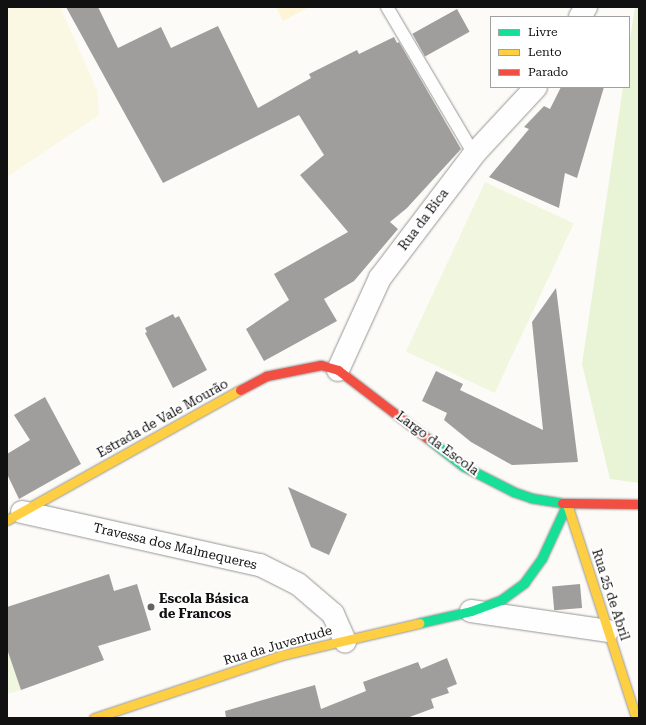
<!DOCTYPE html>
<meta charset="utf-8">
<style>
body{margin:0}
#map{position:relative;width:646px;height:725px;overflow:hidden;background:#fcfbf7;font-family:"Roboto Serif",serif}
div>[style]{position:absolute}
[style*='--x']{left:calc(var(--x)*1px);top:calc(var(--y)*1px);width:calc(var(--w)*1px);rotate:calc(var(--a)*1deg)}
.farmland>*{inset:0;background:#faf7e2}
.green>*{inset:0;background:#e8f4d5}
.sand>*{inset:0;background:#fef4d7}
.pitch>*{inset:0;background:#f1f7df;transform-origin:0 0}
.building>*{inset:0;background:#a09e9c;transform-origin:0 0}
.roads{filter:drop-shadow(0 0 1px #979695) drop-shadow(0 0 1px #979695)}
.lane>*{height:12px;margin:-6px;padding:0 6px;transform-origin:6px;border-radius:6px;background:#fffefe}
.street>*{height:22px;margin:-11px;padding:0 11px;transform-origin:11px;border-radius:11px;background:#fffefe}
.fast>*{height:9px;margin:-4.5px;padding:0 4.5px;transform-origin:4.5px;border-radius:4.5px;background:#16e098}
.slow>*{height:9px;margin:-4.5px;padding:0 4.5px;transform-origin:4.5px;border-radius:4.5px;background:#ffcf43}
.jam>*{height:9px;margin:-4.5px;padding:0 4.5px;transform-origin:4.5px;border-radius:4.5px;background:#f24e42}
.dots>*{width:11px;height:11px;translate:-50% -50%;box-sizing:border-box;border:2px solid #fff;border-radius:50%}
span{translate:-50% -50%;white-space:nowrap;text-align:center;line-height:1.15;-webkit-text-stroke:4px #fff;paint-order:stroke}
.street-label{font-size:13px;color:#111}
.poi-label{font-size:13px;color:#111;font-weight:700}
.left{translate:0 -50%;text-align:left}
.frame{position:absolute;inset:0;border:8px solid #111;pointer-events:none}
.legend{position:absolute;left:490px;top:16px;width:140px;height:72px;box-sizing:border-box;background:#fff;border:1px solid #a0a0a0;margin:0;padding:5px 7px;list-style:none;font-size:12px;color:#111}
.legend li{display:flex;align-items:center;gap:8px;height:20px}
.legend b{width:20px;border:1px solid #a0a0a0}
</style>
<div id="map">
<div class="farmland">
<div style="clip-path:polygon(7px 7px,60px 7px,97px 90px,99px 115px,7px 177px)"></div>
</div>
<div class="green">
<div style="clip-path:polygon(635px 7px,639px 7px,639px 483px,610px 479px,582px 364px,623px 87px,629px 87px,629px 46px)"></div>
</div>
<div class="sand">
<div style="clip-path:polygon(276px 7px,309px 7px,283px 21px)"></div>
</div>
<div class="pitch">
<div style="left:485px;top:182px;width:98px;height:187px;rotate:25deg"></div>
<div style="clip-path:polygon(7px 649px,21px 690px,7px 694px)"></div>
</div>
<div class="building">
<div style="clip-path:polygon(66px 7px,98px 7px,118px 48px,161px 27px,171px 48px,218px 26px,258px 108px,311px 78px,309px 74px,357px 50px,359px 54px,394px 37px,397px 43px,399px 42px,461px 149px,407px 208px,390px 222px,398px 229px,354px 281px,324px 299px,337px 321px,264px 361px,246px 329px,289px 300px,274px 274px,348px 232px,300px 175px,324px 155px,299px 115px,163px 183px)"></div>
<div style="left:457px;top:9px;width:26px;height:51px;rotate:61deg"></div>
<div style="clip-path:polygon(561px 87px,604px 87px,577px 178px,565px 173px,559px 208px,489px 177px,529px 129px,524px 127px,544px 106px,550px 109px)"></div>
<div style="clip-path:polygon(556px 288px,578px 462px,512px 465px,471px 442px,444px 420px,447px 413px,422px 401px,436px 371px,463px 384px,460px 390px,543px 430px,532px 322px)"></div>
<div style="clip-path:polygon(173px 314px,175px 318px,179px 316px,207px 370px,173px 388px,145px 333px,147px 332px,145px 328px)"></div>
<div style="clip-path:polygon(45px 397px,81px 464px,19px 499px,7px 474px,7px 454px,30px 440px,14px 415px)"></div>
<div style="clip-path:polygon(288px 487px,347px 514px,329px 555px,311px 547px)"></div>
<div style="clip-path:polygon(109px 574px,114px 591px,137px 584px,151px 630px,98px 646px,104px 660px,21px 690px,7px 649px,7px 607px)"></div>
<div style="left:580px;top:584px;width:24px;height:28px;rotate:85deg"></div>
<div style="clip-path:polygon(447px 658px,457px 684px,447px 688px,449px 693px,431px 699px,434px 708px,407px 718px,226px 718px,225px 711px,315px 685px,321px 709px,366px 691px,363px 682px,418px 662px,421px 669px)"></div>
</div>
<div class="roads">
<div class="lane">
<div style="--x:387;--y:7;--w:171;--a:59.4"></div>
</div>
<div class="street">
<div style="--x:580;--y:17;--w:12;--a:-59"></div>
<div style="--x:338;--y:370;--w:101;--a:-65.5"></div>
<div style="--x:380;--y:278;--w:156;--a:-52.8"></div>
<div style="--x:474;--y:154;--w:91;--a:-47.2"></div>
<div style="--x:22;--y:512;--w:244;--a:12.6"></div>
<div style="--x:260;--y:565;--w:42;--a:26.6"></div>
<div style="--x:298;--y:584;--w:46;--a:40.6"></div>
<div style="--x:333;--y:614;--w:30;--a:66"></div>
<div style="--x:471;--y:611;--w:138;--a:8.3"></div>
</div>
<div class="fast">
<div style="--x:427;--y:438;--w:46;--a:37.9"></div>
<div style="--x:463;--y:466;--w:57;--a:27"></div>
<div style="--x:514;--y:492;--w:18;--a:19"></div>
<div style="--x:531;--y:498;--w:31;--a:9"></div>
<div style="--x:419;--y:623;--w:53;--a:-13"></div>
<div style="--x:471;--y:611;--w:32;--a:-20"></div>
<div style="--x:501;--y:600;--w:29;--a:-36"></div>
<div style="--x:524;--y:583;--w:31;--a:-54"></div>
<div style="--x:542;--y:558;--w:60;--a:-65.2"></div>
</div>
<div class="slow">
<div style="--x:567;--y:504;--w:225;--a:72.1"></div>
<div style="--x:7;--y:520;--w:267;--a:-29.2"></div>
<div style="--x:94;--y:718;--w:198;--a:-18.5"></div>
<div style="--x:282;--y:655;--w:141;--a:-13.1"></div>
</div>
<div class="jam">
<div style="--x:240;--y:390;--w:30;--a:-28"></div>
<div style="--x:266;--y:376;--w:56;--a:-11.3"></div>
<div style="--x:321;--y:365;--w:18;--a:16"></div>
<div style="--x:338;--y:370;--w:112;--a:37.4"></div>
<div style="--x:562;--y:503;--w:77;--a:0.7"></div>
</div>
</div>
<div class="dots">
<div style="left:151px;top:607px;background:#636362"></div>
</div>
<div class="street-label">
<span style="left:424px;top:220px;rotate:-53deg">Rua da Bica</span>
<span style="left:163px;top:419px;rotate:-29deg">Estrada de Vale Mourão</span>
<span style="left:437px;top:444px;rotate:36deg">Largo da Escola</span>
<span style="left:175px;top:547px;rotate:13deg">Travessa dos Malmequeres</span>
<span style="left:610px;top:595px;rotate:72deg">Rua 25 de Abril</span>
<span style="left:278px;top:646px;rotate:-16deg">Rua da Juventude</span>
</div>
<div class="poi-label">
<span class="left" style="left:159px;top:607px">Escola Básica<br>de Francos</span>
</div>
<div class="frame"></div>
<ul class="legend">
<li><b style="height:5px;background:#16e098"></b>Livre</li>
<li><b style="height:5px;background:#ffcf43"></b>Lento</li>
<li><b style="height:5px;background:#f24e42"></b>Parado</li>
</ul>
</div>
